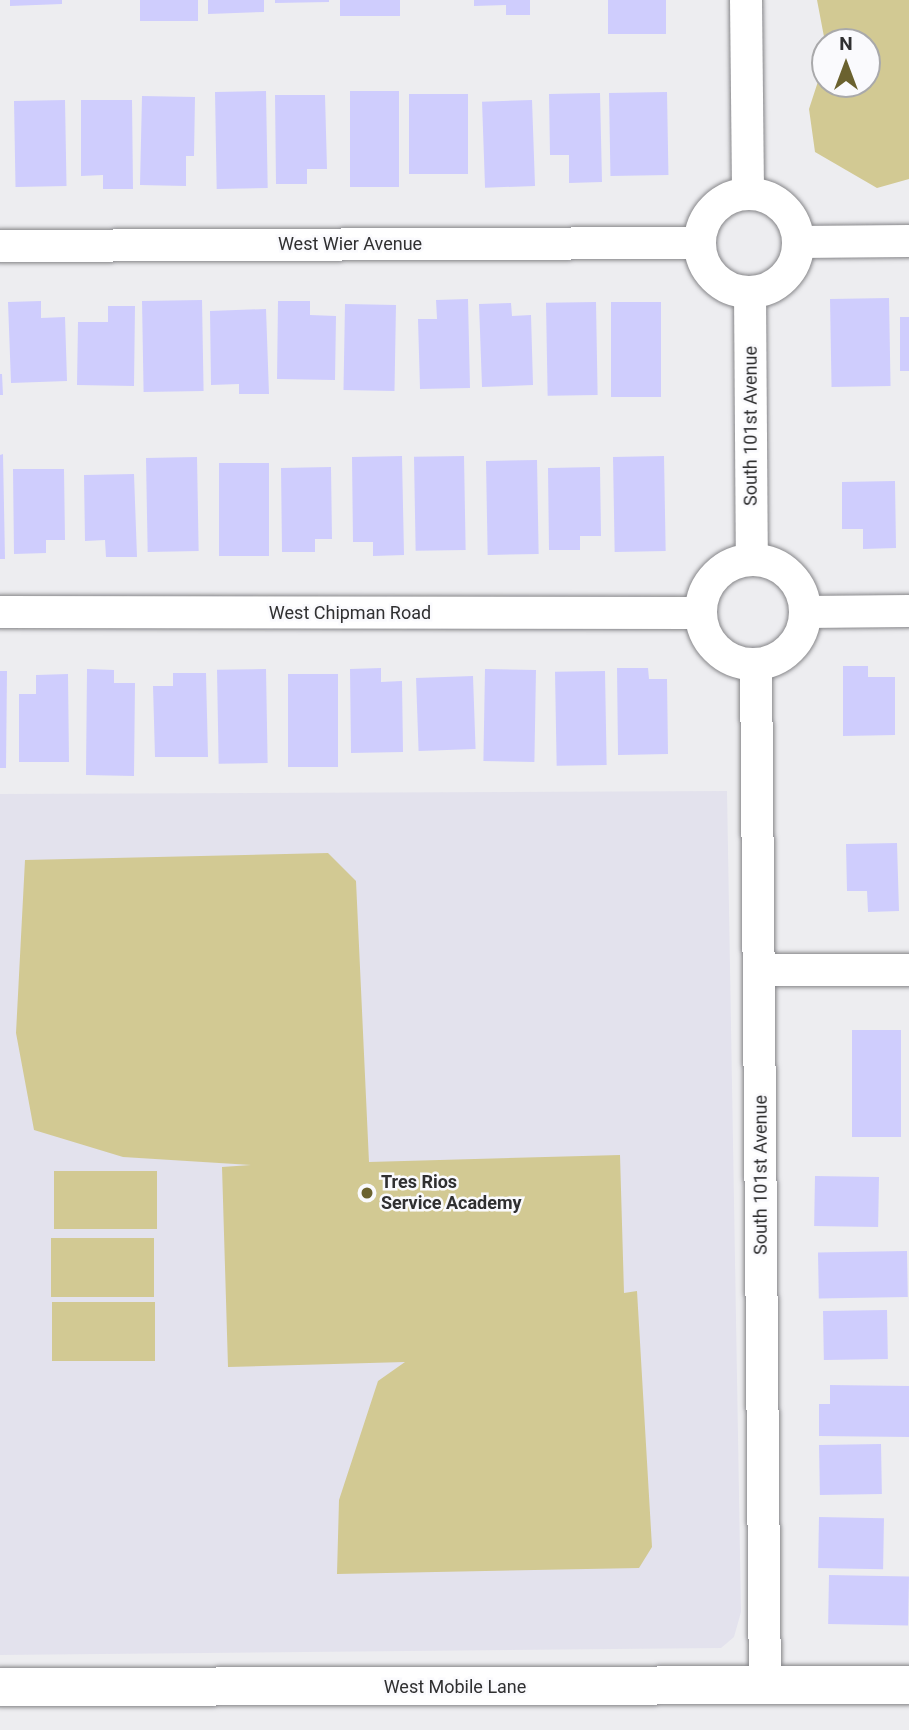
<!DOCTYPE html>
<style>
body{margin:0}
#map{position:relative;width:909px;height:1730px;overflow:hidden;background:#ededf0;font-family:Roboto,sans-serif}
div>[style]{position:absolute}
.built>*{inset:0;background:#e3e2ed}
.green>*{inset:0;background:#d2c993;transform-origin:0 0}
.building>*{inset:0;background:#cfcdfd;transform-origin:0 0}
.roads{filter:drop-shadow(0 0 2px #868689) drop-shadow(0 0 2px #868689)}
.minor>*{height:32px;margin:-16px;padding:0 16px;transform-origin:16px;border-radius:16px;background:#fff}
.minor>.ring{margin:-16px;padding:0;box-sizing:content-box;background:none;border:32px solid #fff;border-radius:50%}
.tertiary>*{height:38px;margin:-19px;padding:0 19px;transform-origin:19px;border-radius:19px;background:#fff}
.dots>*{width:19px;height:19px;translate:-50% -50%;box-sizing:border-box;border:4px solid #fafafd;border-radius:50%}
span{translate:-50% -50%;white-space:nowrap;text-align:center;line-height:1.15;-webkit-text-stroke:5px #fafafd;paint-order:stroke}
.street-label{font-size:18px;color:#303031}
.poi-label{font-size:18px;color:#303031;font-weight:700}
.left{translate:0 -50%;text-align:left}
.north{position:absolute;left:811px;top:28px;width:70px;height:70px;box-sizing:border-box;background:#fafafd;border:2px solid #a9a9ab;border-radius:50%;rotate:0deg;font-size:19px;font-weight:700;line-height:28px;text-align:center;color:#303031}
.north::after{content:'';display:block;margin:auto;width:24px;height:32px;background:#6b622f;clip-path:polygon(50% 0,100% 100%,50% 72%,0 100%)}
</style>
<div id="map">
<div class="built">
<div style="clip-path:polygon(727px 791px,741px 1612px,734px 1637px,721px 1648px,0 1655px,0 794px)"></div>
</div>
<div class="green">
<div style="clip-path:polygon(817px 0,909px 0,909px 179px,877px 188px,815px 152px,809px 109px,825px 60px,825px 84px,867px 84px,867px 42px,825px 42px)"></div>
<div style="clip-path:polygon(328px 853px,356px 881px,369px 1162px,620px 1155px,624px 1293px,637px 1291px,652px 1547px,639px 1568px,337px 1574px,339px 1500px,378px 1381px,405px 1362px,228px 1367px,222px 1167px,251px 1165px,123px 1157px,34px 1130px,16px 1033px,25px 860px)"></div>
<div style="left:54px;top:1171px;width:103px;height:58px"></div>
<div style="left:51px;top:1238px;width:103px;height:59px"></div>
<div style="left:52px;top:1302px;width:103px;height:59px"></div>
</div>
<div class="building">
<div style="clip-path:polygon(10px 0,62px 0,62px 4px,10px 6px)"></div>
<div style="left:140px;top:0;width:58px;height:21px"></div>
<div style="clip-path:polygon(208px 0,264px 0,264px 12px,208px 14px)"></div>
<div style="clip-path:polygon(275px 0,329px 0,329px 2px,275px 3px)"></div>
<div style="left:340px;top:0;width:60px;height:16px"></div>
<div style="clip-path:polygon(474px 0,530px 0,530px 15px,506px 15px,506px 5px,474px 6px)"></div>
<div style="left:608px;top:0;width:58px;height:34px"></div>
<div style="left:266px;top:91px;width:97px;height:51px;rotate:89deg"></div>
<div style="left:350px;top:91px;width:49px;height:96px"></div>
<div style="left:667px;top:92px;width:83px;height:58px;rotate:89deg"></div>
<div style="clip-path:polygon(600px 93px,602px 182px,569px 183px,569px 155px,550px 155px,549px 94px)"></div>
<div style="left:468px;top:94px;width:80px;height:59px;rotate:90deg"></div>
<div style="clip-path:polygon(275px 95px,325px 95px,327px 169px,307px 169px,307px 184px,276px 184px)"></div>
<div style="clip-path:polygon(142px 96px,195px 97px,194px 156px,186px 156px,186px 186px,140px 185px)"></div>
<div style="left:65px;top:100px;width:86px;height:51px;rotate:89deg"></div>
<div style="clip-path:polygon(81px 100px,132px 100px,133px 189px,103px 189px,103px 175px,81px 176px)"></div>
<div style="left:532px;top:100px;width:86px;height:50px;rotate:88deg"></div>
<div style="left:889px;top:298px;width:88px;height:59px;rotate:89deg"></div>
<div style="clip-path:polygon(468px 299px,470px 388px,420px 389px,418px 319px,437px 319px,436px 300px)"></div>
<div style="left:202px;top:300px;width:91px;height:60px;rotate:89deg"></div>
<div style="clip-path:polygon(41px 301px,41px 318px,65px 317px,67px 381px,11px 383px,8px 302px)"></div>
<div style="clip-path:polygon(278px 301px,310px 301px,310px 315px,336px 316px,335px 380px,277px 379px)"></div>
<div style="left:596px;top:302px;width:93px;height:50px;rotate:89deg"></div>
<div style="left:611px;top:302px;width:50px;height:95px"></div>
<div style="clip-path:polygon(511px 303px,512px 316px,531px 315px,533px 385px,482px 387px,479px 304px)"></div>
<div style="left:345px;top:304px;width:51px;height:86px;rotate:1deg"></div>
<div style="clip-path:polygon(108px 306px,135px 306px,134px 386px,77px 385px,78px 322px,108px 322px)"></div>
<div style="clip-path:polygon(266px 309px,269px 394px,239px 394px,239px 384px,211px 385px,210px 311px)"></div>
<div style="left:909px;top:317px;width:54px;height:9px;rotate:90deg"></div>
<div style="clip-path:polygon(0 374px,2px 374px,3px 395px,0 395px)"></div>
<div style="clip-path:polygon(3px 454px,5px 559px,0 559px,0 455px)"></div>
<div style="clip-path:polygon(402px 456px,404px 555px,373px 556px,373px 542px,353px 542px,352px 457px)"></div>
<div style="left:464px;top:456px;width:94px;height:50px;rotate:89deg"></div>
<div style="left:664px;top:456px;width:95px;height:51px;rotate:89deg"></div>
<div style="left:197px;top:457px;width:94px;height:51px;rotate:89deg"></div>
<div style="left:537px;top:460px;width:94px;height:51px;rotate:89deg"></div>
<div style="left:219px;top:463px;width:50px;height:93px"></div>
<div style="clip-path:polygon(331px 467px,332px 539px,315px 539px,315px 552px,282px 552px,281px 468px)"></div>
<div style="clip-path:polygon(600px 467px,601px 536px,580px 536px,580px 550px,549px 550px,548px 468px)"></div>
<div style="clip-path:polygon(13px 469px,64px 469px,65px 540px,46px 540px,46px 553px,14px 554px)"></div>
<div style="clip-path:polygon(134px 474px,137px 557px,106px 557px,105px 540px,85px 541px,84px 475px)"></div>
<div style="clip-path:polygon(895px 481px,896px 548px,863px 549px,863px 529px,842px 529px,842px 482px)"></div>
<div style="clip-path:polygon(843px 666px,868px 666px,868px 677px,895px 677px,895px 735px,843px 736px)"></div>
<div style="clip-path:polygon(381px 668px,381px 682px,402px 681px,403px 752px,351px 753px,350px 669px)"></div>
<div style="clip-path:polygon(617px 668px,648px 668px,649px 679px,667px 679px,668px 754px,618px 755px)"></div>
<div style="clip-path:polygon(87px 669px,114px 670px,114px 683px,135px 683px,134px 776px,86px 775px)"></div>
<div style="left:266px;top:669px;width:94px;height:49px;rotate:89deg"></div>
<div style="left:485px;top:669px;width:51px;height:92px;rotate:1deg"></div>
<div style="clip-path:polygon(0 671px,7px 671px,6px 768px,0 768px)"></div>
<div style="left:605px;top:671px;width:94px;height:50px;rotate:89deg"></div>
<div style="clip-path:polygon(173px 673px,206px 673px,208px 757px,155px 757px,153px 686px,173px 686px)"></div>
<div style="clip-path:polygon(68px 674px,69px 762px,19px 762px,19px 694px,36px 694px,36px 675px)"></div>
<div style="left:288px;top:674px;width:50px;height:93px"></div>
<div style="left:473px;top:676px;width:73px;height:57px;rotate:88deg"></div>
<div style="clip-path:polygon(897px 843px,899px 911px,868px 912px,867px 891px,847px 891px,846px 844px)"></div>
<div style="left:852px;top:1030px;width:49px;height:107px"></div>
<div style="left:815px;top:1176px;width:64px;height:50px;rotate:1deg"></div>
<div style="left:907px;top:1251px;width:46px;height:89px;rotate:89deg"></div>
<div style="left:887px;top:1310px;width:49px;height:64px;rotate:89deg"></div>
<div style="clip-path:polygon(830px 1385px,909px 1386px,909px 1437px,819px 1436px,819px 1404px,830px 1404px)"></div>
<div style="left:881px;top:1444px;width:50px;height:62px;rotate:89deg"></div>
<div style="left:819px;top:1517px;width:65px;height:51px;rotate:1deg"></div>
<div style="left:829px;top:1575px;width:80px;height:49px;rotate:1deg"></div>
</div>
<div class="roads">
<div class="minor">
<div style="left:746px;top:0;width:194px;rotate:89.4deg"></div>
<div class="ring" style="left:700px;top:194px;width:66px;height:66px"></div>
<div style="left:798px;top:242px;width:111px;rotate:-0.5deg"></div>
<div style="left:0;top:246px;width:699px;rotate:-0.25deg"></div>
<div style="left:750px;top:293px;width:267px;rotate:89.6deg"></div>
<div class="ring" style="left:701px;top:560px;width:72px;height:72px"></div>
<div style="left:0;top:612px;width:701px;rotate:0.08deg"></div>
<div style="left:806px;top:612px;width:103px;rotate:-0.6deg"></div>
<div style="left:756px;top:664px;width:1022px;rotate:89.5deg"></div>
<div style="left:760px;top:970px;width:149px"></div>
</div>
<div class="tertiary">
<div style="left:0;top:1687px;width:909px;rotate:-0.13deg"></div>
</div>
</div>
<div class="dots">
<div style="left:367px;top:1193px;background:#6b622f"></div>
</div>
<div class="street-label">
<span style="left:350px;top:244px">West Wier Avenue</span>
<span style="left:751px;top:426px;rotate:-90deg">South 101st Avenue</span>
<span style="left:350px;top:613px">West Chipman Road</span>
<span style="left:761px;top:1175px;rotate:-90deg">South 101st Avenue</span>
<span style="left:455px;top:1687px">West Mobile Lane</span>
</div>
<div class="poi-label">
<span class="left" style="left:381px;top:1193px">Tres Rios<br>Service Academy</span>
</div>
<div class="north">N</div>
</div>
